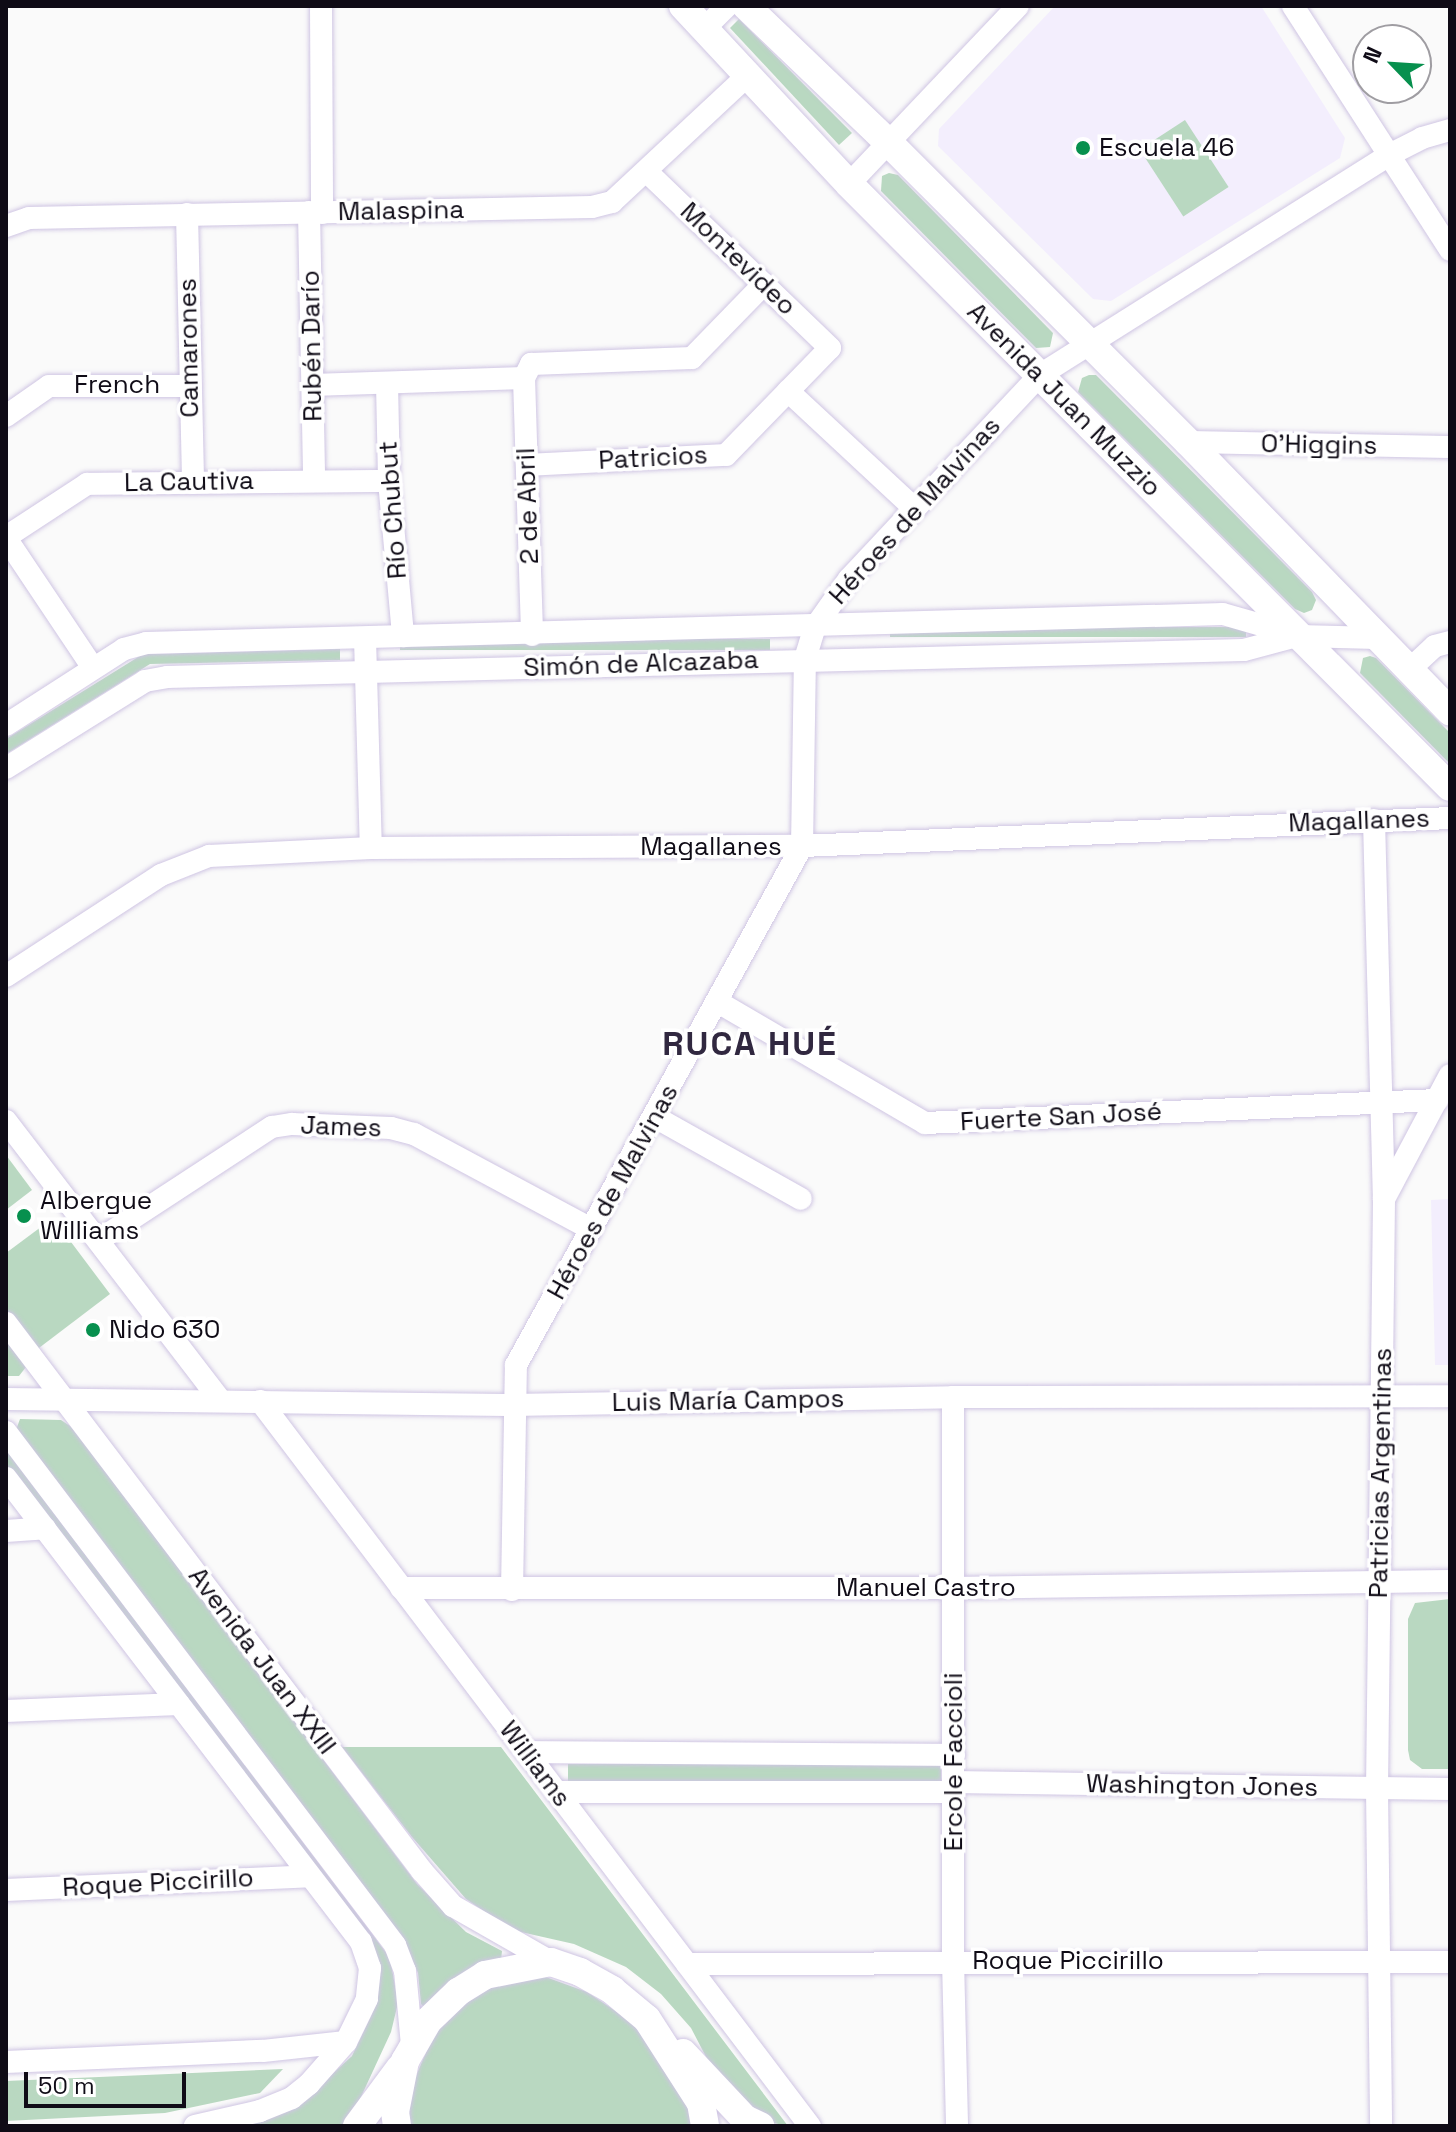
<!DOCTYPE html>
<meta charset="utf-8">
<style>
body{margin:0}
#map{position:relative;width:1456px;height:2132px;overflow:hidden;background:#fafafa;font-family:"Space Grotesk",sans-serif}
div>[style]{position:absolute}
.built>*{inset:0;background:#f3eefd}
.green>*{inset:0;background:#b9d8c1;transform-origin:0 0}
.roads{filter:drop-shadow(0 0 2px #cfc5e3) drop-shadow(0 0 2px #cfc5e3)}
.minor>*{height:22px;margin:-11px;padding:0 11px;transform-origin:11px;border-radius:11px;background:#fff}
.major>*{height:28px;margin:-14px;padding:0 14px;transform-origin:14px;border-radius:14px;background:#fff}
.dots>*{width:22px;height:22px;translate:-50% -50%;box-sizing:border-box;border:4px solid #fff;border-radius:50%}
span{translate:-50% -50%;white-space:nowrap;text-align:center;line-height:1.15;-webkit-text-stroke:7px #fff;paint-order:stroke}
.poi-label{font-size:26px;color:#0f0b16}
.left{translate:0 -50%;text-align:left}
.street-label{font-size:26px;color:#0f0b16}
.district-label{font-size:34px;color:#312840;font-weight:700;letter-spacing:2px}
.frame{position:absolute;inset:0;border:8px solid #0f0b16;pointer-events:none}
.north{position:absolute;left:1352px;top:24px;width:80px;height:80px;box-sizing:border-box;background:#fff;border:2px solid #9f9da2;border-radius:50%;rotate:295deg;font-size:22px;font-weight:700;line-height:32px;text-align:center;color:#0f0b16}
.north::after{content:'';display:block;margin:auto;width:28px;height:36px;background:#07904e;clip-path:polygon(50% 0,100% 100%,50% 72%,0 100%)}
.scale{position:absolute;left:24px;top:2072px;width:162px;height:36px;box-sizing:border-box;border:4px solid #0f0b16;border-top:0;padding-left:10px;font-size:24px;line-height:28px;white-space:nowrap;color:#0f0b16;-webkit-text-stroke:6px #fff;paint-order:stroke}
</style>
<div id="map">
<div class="built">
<div style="clip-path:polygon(1055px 6px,1261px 6px,1345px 138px,1340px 158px,1111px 301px,1093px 299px,938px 146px,939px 129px)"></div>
<div style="clip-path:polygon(1450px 1199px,1450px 1365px,1435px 1365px,1431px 1200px)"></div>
</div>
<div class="green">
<div style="clip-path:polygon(739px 19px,852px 133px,839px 145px,730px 28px)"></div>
<div style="left:1185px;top:120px;width:80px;height:54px;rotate:57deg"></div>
<div style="clip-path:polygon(889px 173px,898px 175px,1053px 333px,1050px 347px,1036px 348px,881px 191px,882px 176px)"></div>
<div style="clip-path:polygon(1089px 375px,1096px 375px,1312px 592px,1316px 600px,1312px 610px,1304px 613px,1295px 609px,1078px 392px,1082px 378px)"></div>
<div style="left:1246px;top:627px;width:10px;height:356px;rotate:90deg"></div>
<div style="left:770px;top:639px;width:11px;height:370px;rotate:90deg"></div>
<div style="clip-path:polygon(340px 649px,340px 660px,150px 664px,6px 754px,6px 739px,143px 654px)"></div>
<div style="clip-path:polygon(1370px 656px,1376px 658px,1450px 733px,1450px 764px,1360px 673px,1363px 658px)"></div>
<div style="clip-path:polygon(6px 1155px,32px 1190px,6px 1210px)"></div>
<div style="clip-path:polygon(53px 1218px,110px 1294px,35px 1351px,6px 1312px,6px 1253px)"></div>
<div style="clip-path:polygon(6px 1341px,26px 1367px,19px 1376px,6px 1376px)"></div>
<div style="clip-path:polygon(20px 1419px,61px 1420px,73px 1428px,417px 1884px,466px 1932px,502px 1951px,501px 1960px,424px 2007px,421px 2004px,418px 1973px,401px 1936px,16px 1430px)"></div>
<div style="clip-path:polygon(6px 1449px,390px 1958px,398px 2003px,391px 2032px,354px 2112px,342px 2126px,222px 2126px,329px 2077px,352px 2056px,371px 2016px,379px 1983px,362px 1929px,6px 1466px)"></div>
<div style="clip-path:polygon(1450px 1599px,1450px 1769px,1422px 1769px,1410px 1760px,1408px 1750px,1408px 1619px,1415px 1603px)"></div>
<div style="clip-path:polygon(342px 1747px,501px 1747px,788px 2126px,764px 2121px,716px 2076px,691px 2028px,661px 1994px,626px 1967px,574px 1944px,512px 1930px,466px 1899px,412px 1837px)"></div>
<div style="left:568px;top:1764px;width:373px;height:19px"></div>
<div style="clip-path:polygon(543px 1976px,587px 1992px,629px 2020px,656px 2052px,699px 2126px,404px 2126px,408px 2095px,438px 2024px,482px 1985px)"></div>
<div style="clip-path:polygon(283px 2069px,260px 2093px,165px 2113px,6px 2121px,6px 2081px)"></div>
</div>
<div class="roads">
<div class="minor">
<div style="left:321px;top:6px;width:207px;rotate:89.7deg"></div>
<div style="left:1293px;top:6px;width:290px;rotate:57.2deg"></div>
<div style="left:704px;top:29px;width:33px;rotate:-45deg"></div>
<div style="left:849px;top:184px;width:245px;rotate:-46.5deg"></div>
<div style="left:309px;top:212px;width:269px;rotate:88.9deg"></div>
<div style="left:187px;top:214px;width:269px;rotate:88.7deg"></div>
<div style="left:6px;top:226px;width:24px;rotate:-19deg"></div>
<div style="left:29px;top:218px;width:563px;rotate:-1.12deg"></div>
<div style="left:592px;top:207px;width:21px;rotate:-14deg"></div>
<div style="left:612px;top:202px;width:185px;rotate:-43deg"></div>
<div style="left:524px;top:378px;width:257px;rotate:88.2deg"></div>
<div style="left:387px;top:383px;width:98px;rotate:88.8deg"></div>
<div style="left:389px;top:481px;width:156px;rotate:84.8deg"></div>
<div style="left:312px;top:385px;width:212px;rotate:-1.9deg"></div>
<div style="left:524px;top:378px;width:16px;rotate:-63deg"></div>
<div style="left:531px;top:364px;width:161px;rotate:-2.1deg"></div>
<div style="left:692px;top:358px;width:103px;rotate:-45.8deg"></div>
<div style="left:788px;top:391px;width:172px;rotate:42.9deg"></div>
<div style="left:6px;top:416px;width:52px;rotate:-34.9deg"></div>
<div style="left:49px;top:386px;width:140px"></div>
<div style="left:1188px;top:442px;width:262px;rotate:1.1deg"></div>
<div style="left:527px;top:465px;width:199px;rotate:-2.9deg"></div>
<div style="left:726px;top:455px;width:149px;rotate:-45.8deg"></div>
<div style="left:830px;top:348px;width:255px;rotate:-136.1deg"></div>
<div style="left:6px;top:537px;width:97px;rotate:-33.2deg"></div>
<div style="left:87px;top:484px;width:302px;rotate:-0.6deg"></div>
<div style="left:6px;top:538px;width:156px;rotate:56.2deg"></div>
<div style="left:365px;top:638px;width:210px;rotate:88.4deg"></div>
<div style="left:1409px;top:670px;width:35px;rotate:-43deg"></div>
<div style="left:1435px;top:646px;width:16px;rotate:-15deg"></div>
<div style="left:6px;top:725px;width:140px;rotate:-32.8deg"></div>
<div style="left:124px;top:649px;width:23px;rotate:-15deg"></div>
<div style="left:146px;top:643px;width:1077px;rotate:-1.54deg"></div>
<div style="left:1223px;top:614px;width:79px;rotate:16.1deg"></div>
<div style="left:1299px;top:636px;width:78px;rotate:1.5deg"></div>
<div style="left:6px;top:768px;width:164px;rotate:-32deg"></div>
<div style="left:145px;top:681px;width:22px;rotate:-10deg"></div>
<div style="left:167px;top:677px;width:1077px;rotate:-1.44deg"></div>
<div style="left:1244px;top:650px;width:55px;rotate:-14.8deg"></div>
<div style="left:1374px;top:820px;width:380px;rotate:88.5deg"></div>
<div style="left:1384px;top:1200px;width:589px;rotate:90.68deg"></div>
<div style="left:1377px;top:1789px;width:337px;rotate:89.3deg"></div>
<div style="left:6px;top:976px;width:185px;rotate:-33.1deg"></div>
<div style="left:161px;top:875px;width:52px;rotate:-21.6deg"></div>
<div style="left:209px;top:856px;width:162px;rotate:-2.8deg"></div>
<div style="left:371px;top:848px;width:431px;rotate:-0.3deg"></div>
<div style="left:802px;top:846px;width:649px;rotate:-2.47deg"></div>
<div style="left:718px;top:1002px;width:240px;rotate:30.3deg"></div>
<div style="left:925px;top:1123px;width:513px;rotate:-2.57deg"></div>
<div style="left:655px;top:1117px;width:167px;rotate:29.3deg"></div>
<div style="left:6px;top:1121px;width:352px;rotate:52.5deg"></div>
<div style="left:1384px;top:1199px;width:140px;rotate:-62deg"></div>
<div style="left:99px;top:1240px;width:207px;rotate:-33.2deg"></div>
<div style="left:272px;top:1127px;width:20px;rotate:-9deg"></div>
<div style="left:292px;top:1124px;width:99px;rotate:2.3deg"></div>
<div style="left:391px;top:1128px;width:24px;rotate:15deg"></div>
<div style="left:414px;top:1134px;width:201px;rotate:28.2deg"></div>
<div style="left:6px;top:1323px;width:688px;rotate:52.8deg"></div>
<div style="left:422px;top:1871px;width:47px;rotate:48.5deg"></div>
<div style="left:453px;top:1906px;width:113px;rotate:29.7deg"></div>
<div style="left:953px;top:1397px;width:563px;rotate:90deg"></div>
<div style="left:953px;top:1960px;width:166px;rotate:88.6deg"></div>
<div style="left:6px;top:1399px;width:507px;rotate:0.68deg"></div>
<div style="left:513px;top:1405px;width:440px;rotate:-1deg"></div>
<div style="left:953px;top:1397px;width:497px;rotate:-0.1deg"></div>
<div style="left:260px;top:1401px;width:910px;rotate:52.82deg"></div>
<div style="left:6px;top:1432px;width:644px;rotate:52.83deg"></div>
<div style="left:395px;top:1945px;width:28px;rotate:69deg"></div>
<div style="left:405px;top:1971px;width:74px;rotate:84.6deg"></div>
<div style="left:6px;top:1478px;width:584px;rotate:52.58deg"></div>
<div style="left:361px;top:1942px;width:28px;rotate:71deg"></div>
<div style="left:370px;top:1968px;width:31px;rotate:96deg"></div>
<div style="left:367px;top:1999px;width:48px;rotate:116deg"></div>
<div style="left:346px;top:2042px;width:56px;rotate:131.4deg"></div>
<div style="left:309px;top:2084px;width:22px;rotate:141deg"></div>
<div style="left:292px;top:2098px;width:35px;rotate:158deg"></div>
<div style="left:260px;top:2111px;width:67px;rotate:167deg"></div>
<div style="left:6px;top:1531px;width:39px;rotate:-4deg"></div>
<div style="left:401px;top:1588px;width:552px"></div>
<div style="left:953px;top:1588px;width:497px;rotate:-0.8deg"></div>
<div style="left:512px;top:1590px;width:225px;rotate:-89deg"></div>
<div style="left:516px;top:1365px;width:593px;rotate:-61.14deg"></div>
<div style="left:802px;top:846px;width:187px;rotate:-89.1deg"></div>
<div style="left:805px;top:659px;width:34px;rotate:-73deg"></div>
<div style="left:815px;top:627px;width:59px;rotate:-54.7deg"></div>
<div style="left:849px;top:579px;width:279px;rotate:-46.9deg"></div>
<div style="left:1040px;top:375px;width:413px;rotate:-32.2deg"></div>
<div style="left:1389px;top:155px;width:37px;rotate:-27deg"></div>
<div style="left:1422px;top:138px;width:29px;rotate:-16deg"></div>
<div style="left:6px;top:1711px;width:173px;rotate:-2.3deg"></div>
<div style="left:526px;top:1752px;width:428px;rotate:0.4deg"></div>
<div style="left:953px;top:1782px;width:497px;rotate:0.8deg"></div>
<div style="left:556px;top:1792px;width:398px"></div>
<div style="left:6px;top:1890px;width:304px;rotate:-2.6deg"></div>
<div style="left:687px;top:1964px;width:763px;rotate:-0.15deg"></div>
<div style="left:6px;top:2062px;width:257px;rotate:-2.5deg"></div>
<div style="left:263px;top:2051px;width:83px;rotate:-6.2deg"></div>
</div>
<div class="major">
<div style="left:683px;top:6px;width:243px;rotate:47deg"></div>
<div style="left:849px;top:184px;width:851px;rotate:45.1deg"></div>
<div style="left:746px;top:6px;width:198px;rotate:43.8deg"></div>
<div style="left:889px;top:143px;width:423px;rotate:45deg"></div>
<div style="left:1188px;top:442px;width:376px;rotate:45.8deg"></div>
<div style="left:683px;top:2053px;width:91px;rotate:46.8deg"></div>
<div style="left:745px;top:2119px;width:17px;rotate:25deg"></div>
<div style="left:357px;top:2126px;width:72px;rotate:-53.4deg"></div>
<div style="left:397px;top:2126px;width:14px;rotate:-98deg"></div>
<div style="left:395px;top:2112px;width:52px;rotate:-78.9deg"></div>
<div style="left:405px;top:2061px;width:46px;rotate:-60.1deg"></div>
<div style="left:428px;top:2021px;width:42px;rotate:-44deg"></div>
<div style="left:458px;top:1992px;width:32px;rotate:-32deg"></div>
<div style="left:485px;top:1975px;width:67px;rotate:-11.1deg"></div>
<div style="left:551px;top:1962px;width:31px;rotate:19deg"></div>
<div style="left:580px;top:1972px;width:37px;rotate:29deg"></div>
<div style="left:612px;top:1990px;width:45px;rotate:39.6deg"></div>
<div style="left:647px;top:2019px;width:100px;rotate:57.3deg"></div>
<div style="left:701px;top:2103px;width:23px;rotate:80deg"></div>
</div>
</div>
<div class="dots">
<div style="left:1083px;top:148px;background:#07904e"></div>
<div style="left:24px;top:1216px;background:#07904e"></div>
<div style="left:93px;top:1330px;background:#07904e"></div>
</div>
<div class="poi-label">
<span class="left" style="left:1099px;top:148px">Escuela 46</span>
<span class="left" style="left:40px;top:1216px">Albergue<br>Williams</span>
<span class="left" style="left:109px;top:1330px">Nido 630</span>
</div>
<div class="street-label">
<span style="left:401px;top:211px;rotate:-1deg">Malaspina</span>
<span style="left:738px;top:259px;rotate:44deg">Montevideo</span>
<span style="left:312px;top:346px;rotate:-91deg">Rubén Darío</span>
<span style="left:189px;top:348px;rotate:-91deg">Camarones</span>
<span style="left:117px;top:385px">French</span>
<span style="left:1064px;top:400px;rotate:45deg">Avenida Juan Muzzio</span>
<span style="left:1319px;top:445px;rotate:1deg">O'Higgins</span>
<span style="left:653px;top:458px;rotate:-3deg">Patricios</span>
<span style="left:189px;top:482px;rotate:-1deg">La Cautiva</span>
<span style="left:528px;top:506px;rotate:-92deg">2 de Abril</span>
<span style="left:393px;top:510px;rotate:-94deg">Río Chubut</span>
<span style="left:915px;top:511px;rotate:-48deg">Héroes de Malvinas</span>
<span style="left:641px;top:664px;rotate:-2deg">Simón de Alcazaba</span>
<span style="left:1359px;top:821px;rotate:-2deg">Magallanes</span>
<span style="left:711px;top:847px">Magallanes</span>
<span style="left:1061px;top:1117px;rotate:-3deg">Fuerte San José</span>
<span style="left:341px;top:1127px;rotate:2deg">James</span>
<span style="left:613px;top:1192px;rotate:-61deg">Héroes de Malvinas</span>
<span style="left:728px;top:1401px;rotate:-1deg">Luis María Campos</span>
<span style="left:1381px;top:1473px;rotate:-89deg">Patricias Argentinas</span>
<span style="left:926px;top:1588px">Manuel Castro</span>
<span style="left:262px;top:1661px;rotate:53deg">Avenida Juan XXIII</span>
<span style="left:954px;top:1762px;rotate:-90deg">Ercole Faccioli</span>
<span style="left:535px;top:1764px;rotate:53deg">Williams</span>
<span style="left:1202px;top:1786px;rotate:1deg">Washington Jones</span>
<span style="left:158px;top:1883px;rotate:-3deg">Roque Piccirillo</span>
<span style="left:1068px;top:1961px">Roque Piccirillo</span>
</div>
<div class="district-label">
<span style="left:750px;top:1044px">RUCA HUÉ</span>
</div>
<div class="frame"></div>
<div class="north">N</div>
<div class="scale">50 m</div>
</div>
